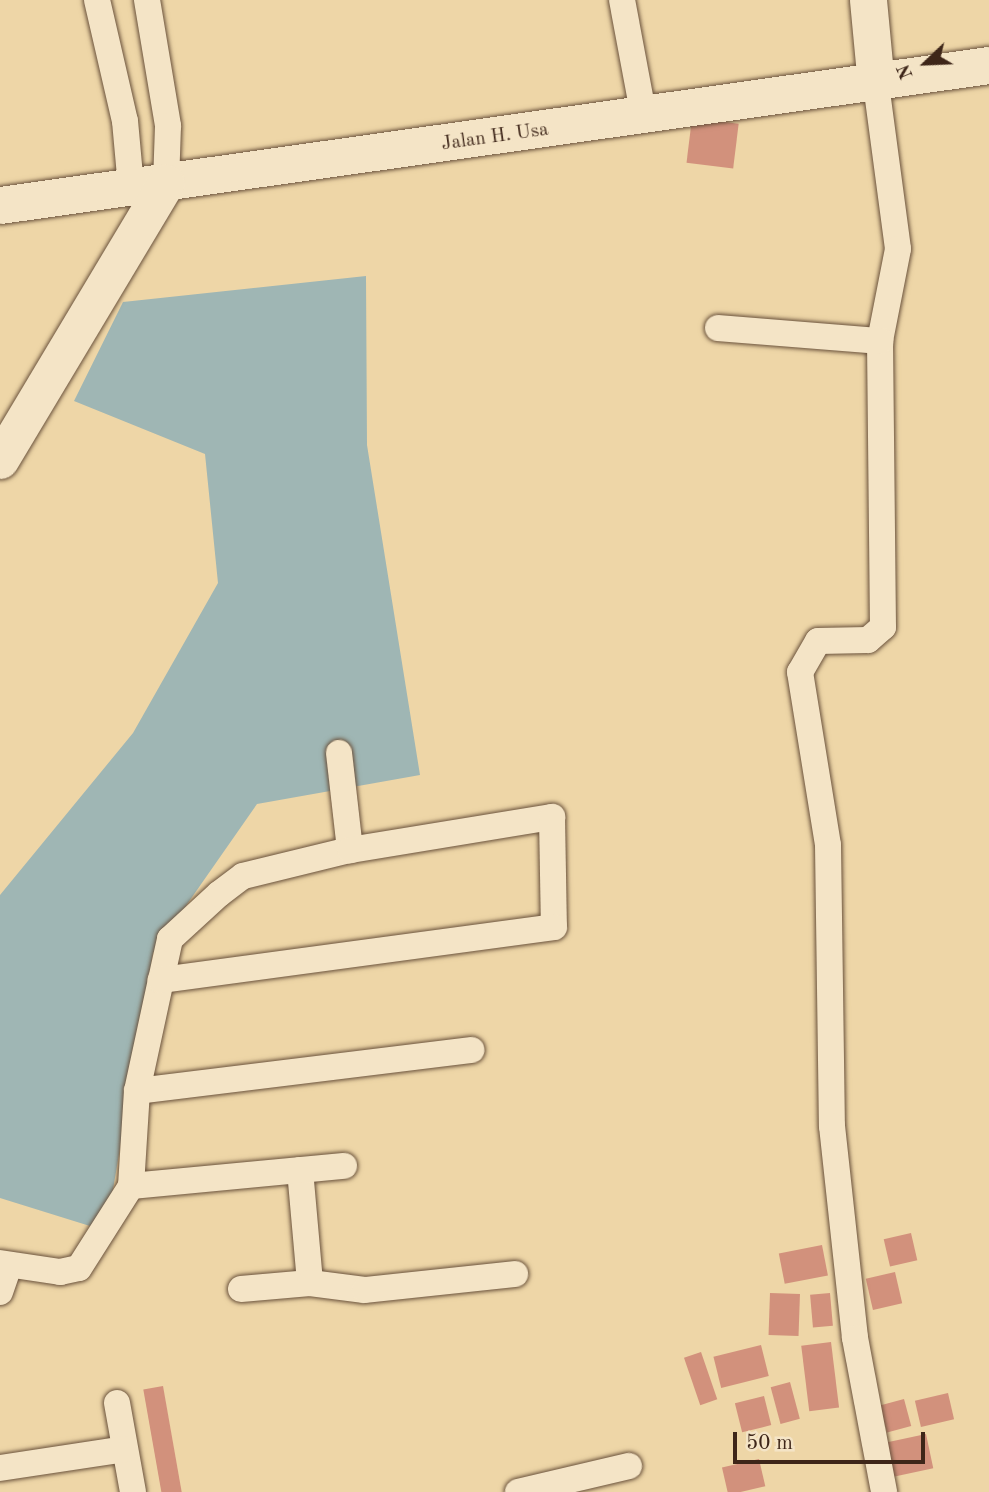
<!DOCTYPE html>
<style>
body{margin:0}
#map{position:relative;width:989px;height:1492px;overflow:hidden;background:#eed6a7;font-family:"Old Standard TT",serif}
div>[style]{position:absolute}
.water>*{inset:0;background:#9fb6b4}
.building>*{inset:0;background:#d2917c;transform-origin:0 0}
.roads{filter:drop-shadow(0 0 2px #6a523c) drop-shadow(0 0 2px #6a523c)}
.street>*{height:26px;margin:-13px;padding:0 13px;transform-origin:13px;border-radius:13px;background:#f4e4c6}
.secondary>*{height:37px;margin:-18.5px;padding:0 18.5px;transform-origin:18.5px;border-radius:18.5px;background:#f4e4c6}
span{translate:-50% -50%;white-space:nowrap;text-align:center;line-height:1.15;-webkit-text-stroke:5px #f4e4c6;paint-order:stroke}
.street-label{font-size:19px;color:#3e2619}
.north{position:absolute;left:891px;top:28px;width:70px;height:70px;-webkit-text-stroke:5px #f4e4c6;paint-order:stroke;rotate:247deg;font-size:19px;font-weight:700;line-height:28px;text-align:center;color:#3e2619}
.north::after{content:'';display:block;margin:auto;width:24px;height:32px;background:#3e2619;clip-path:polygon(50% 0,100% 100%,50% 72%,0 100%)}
.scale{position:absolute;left:733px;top:1432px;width:192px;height:32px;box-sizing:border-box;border:4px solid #3e2619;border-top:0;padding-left:9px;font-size:21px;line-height:24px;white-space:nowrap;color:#3e2619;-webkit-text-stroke:5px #f4e4c6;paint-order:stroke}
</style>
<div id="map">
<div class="water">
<div style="clip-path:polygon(366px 276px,367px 445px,420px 775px,257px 804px,153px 953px,106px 1231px,0 1198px,0 895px,133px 733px,218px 583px,205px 454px,74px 401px,123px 302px)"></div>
</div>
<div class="building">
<div style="left:692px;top:118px;width:47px;height:45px;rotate:7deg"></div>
<div style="left:911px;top:1233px;width:28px;height:28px;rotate:77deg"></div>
<div style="left:822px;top:1245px;width:31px;height:44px;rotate:79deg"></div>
<div style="left:895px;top:1272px;width:32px;height:30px;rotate:77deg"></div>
<div style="left:770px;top:1293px;width:30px;height:42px;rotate:2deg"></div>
<div style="left:830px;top:1293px;width:33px;height:20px;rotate:85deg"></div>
<div style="left:831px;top:1342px;width:66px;height:30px;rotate:83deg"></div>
<div style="left:761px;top:1345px;width:32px;height:49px;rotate:76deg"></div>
<div style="left:701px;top:1352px;width:50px;height:18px;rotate:71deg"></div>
<div style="left:790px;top:1382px;width:38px;height:20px;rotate:75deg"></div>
<div style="left:163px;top:1386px;width:108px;height:20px;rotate:80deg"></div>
<div style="left:948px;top:1393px;width:27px;height:34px;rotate:77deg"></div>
<div style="left:764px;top:1396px;width:30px;height:30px;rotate:76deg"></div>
<div style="left:904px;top:1399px;width:28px;height:25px;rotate:75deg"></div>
<div style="left:926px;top:1434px;width:35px;height:43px;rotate:78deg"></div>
<div style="left:759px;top:1459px;width:28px;height:38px;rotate:77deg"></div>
</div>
<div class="roads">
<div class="street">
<div style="left:97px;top:0;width:124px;rotate:77deg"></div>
<div style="left:125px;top:121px;width:66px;rotate:84.8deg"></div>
<div style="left:147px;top:0;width:128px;rotate:80.5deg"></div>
<div style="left:168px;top:126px;width:57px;rotate:92deg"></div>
<div style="left:622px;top:0;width:119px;rotate:79.4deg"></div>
<div style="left:876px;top:84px;width:166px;rotate:82.4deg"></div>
<div style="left:898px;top:249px;width:94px;rotate:101.1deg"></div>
<div style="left:880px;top:341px;width:286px;rotate:89.4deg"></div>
<div style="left:883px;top:627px;width:20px;rotate:139deg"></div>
<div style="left:868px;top:640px;width:50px;rotate:178.9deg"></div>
<div style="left:818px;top:641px;width:36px;rotate:120deg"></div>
<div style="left:800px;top:672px;width:175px;rotate:80.8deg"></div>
<div style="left:828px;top:845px;width:281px;rotate:89.2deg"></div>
<div style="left:832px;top:1126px;width:213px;rotate:83.8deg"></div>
<div style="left:855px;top:1338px;width:157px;rotate:79.3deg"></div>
<div style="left:718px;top:328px;width:163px;rotate:4.6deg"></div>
<div style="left:339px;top:753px;width:98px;rotate:83.5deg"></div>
<div style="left:137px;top:1091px;width:337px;rotate:-7deg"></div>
<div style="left:300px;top:1170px;width:113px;rotate:84.9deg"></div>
<div style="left:131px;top:1186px;width:214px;rotate:-5.4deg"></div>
<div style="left:0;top:1263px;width:61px;rotate:8.5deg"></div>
<div style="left:60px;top:1272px;width:19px;rotate:-12deg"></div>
<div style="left:79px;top:1268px;width:97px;rotate:-57.6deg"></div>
<div style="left:131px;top:1186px;width:95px;rotate:-86.4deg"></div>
<div style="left:137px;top:1091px;width:114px;rotate:-77.8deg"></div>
<div style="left:161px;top:980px;width:42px;rotate:-77.6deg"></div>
<div style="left:170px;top:939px;width:67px;rotate:-42.6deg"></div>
<div style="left:219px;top:894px;width:30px;rotate:-37deg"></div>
<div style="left:243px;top:876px;width:110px;rotate:-13.7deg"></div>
<div style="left:350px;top:850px;width:205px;rotate:-9.3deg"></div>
<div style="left:552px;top:817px;width:110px;rotate:89deg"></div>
<div style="left:554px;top:927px;width:397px;rotate:172.3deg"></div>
<div style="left:241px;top:1289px;width:69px;rotate:-5deg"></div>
<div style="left:310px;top:1283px;width:55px;rotate:7.3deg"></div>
<div style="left:365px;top:1290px;width:151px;rotate:-6.1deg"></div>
<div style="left:0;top:1292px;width:28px;rotate:-71deg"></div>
<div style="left:117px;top:1403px;width:90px;rotate:79.8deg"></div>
<div style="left:0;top:1468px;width:126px;rotate:-8.6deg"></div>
<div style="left:518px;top:1492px;width:114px;rotate:-13.2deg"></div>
</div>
<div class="secondary">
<div style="left:868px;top:0;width:84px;rotate:84.6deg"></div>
<div style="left:0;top:205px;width:999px;rotate:-8.06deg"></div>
<div style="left:0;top:460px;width:323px;rotate:-59.1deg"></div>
</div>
</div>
<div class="street-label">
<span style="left:495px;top:138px;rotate:-8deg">Jalan H. Usa</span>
</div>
<div class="north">N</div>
<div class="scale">50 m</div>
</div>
